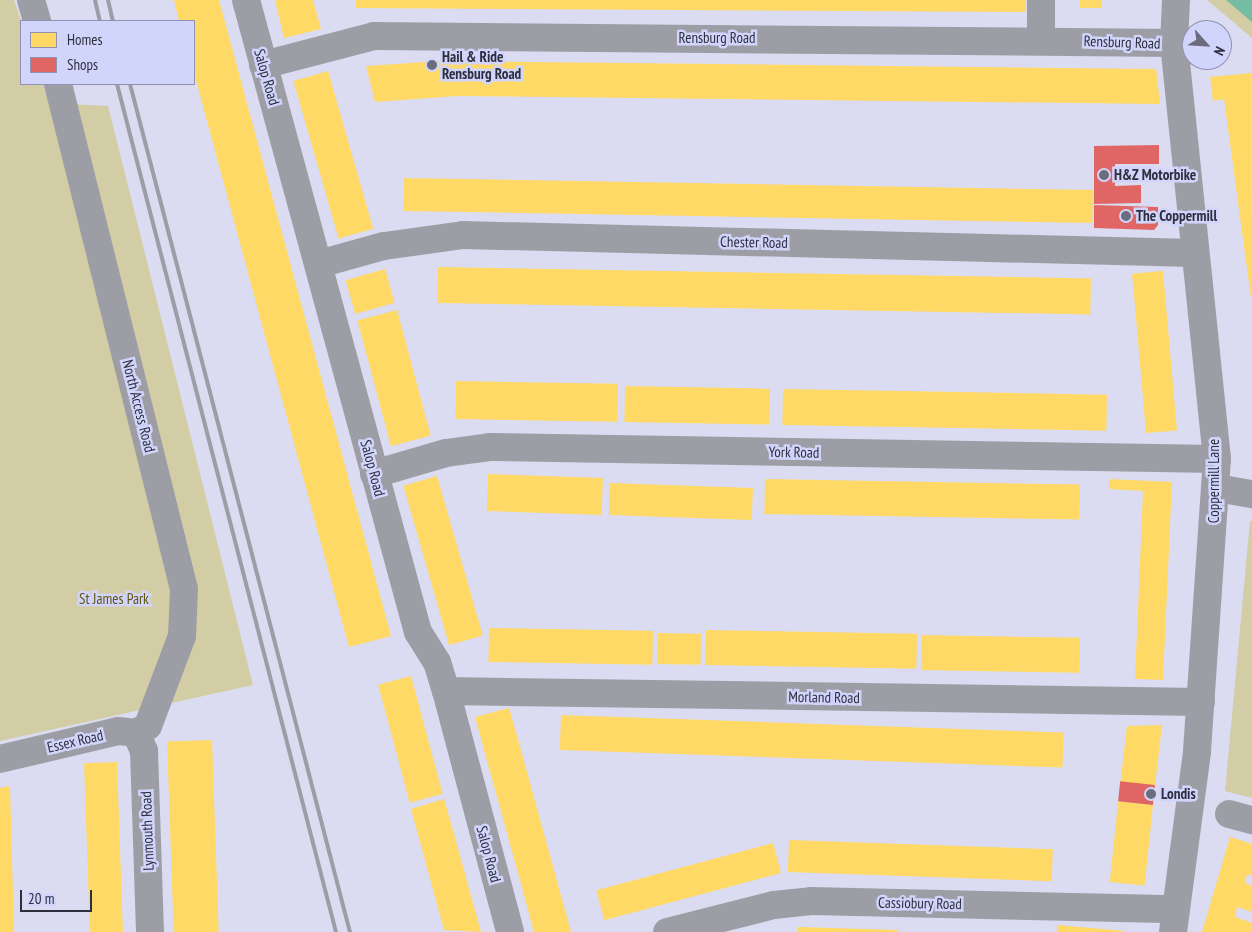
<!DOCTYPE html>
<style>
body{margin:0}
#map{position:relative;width:1252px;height:932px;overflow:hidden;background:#dbdcf1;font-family:"PT Sans Narrow",sans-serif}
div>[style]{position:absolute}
.green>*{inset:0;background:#d3cda6}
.water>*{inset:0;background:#76bba3}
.homes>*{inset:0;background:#ffd966;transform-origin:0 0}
.shops>*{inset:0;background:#e06666;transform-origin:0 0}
.minor>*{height:28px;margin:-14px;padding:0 14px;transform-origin:14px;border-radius:14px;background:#9d9ea5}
.rail>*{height:4px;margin:-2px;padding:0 2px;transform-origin:2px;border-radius:2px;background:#9c9da7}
.dots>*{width:14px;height:14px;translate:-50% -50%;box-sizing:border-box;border:2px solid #d1d4fb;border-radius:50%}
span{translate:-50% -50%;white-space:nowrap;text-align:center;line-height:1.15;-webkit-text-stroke:5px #d1d4fb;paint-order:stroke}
.street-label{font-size:15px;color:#2e2f3e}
.poi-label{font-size:15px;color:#2e2f3e;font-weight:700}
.left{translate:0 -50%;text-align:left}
.park-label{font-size:15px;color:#5f550f}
.legend{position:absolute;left:20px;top:20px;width:175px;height:65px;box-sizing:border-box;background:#d1d4fb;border:1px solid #9092af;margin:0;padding:6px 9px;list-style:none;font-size:15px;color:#2e2f3e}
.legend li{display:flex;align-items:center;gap:10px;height:25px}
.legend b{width:25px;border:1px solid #9092af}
.north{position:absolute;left:1182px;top:20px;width:50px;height:50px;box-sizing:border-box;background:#d1d4fb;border:1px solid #9092af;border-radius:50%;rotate:116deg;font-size:14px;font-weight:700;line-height:20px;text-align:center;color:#2e2f3e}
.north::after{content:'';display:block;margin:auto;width:18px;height:22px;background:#6b6c7d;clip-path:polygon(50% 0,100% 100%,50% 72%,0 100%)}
.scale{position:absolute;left:20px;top:890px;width:72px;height:22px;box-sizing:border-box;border:2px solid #2e2f3e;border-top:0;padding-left:6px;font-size:15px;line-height:18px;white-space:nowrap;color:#2e2f3e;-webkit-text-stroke:4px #d1d4fb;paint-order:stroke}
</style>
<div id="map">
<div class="green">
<div style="clip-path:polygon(0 0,14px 0,21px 21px,21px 84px,43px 84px,49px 103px,108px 106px,253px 685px,0 741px)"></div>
<div style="clip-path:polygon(1207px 0,1252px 0,1252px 38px)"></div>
<div style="clip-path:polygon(1250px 521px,1252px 521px,1252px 798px,1225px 791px)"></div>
</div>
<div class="water">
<div style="clip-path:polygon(1226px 0,1252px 0,1252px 22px)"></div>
</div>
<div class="homes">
<div style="clip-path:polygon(174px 0,219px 0,391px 636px,349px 647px,194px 73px,194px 21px,179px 21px)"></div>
<div style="clip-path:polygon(275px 0,313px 0,321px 29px,284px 38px)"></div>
<div style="clip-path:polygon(356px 0,1026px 0,1026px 12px,356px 8px)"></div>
<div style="left:1080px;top:0;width:22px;height:8px"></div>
<div style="clip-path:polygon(440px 61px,440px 70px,441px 61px,1156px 69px,1160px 104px,457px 96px,375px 102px,366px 66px)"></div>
<div style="left:328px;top:71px;width:164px;height:36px;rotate:74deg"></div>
<div style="clip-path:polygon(1251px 73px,1252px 298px,1251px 298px,1224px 99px,1213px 101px,1210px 77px)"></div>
<div style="left:404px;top:178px;width:689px;height:33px;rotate:1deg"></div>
<div style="left:438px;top:267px;width:653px;height:36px;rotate:1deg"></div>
<div style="left:385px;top:269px;width:35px;height:41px;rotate:74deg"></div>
<div style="left:1163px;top:271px;width:160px;height:31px;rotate:85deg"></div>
<div style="left:397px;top:310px;width:130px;height:41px;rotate:75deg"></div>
<div style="left:456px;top:381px;width:162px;height:38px;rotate:1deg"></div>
<div style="left:625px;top:386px;width:145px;height:36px;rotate:1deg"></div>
<div style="left:783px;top:389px;width:324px;height:36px;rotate:1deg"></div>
<div style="left:488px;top:474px;width:115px;height:37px;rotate:2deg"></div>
<div style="left:437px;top:476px;width:166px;height:35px;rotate:74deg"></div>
<div style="left:765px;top:479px;width:315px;height:35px;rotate:1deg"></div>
<div style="clip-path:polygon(1109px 479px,1172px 482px,1163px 680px,1135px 679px,1143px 491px,1109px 489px)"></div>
<div style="left:610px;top:483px;width:143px;height:32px;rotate:2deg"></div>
<div style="left:489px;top:628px;width:164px;height:34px;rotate:1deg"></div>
<div style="left:706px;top:630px;width:211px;height:35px;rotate:1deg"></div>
<div style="left:658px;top:633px;width:43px;height:31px;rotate:1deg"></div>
<div style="left:922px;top:635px;width:158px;height:35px;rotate:1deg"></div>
<div style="left:411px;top:676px;width:122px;height:34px;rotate:75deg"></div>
<div style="clip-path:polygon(509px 708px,519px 743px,571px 932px,534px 932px,518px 873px,475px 717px)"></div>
<div style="left:561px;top:715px;width:503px;height:35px;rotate:2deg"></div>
<div style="clip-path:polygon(1162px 725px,1155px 785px,1120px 786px,1127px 726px)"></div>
<div style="left:212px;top:740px;width:192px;height:45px;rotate:88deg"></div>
<div style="left:117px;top:762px;width:170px;height:33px;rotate:88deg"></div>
<div style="clip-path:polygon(10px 786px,14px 932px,0 932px,0 788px)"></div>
<div style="clip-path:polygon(444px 799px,454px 834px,481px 932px,444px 930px,411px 809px)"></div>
<div style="left:1153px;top:805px;width:81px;height:35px;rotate:96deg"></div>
<div style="clip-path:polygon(1230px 837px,1252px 844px,1252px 876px,1247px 874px,1245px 883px,1252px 886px,1252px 912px,1237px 907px,1235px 917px,1252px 923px,1252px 927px,1251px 932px,1202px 932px)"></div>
<div style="left:789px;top:840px;width:264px;height:32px;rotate:2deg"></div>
<div style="left:773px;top:843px;width:31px;height:183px;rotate:75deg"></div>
<div style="clip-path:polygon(1057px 925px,1124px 931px,1124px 932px,1057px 932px)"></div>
<div style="clip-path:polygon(798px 927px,898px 930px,898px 932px,798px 932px)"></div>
</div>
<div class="shops">
<div style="clip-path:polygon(1159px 145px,1159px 164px,1115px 164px,1115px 186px,1141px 185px,1141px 203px,1094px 204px,1094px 146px)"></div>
<div style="clip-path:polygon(1094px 205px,1158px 207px,1158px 225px,1154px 230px,1094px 228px)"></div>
<div style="left:1155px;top:785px;width:20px;height:35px;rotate:96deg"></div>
</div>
<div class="minor">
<div style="left:31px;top:0;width:22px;rotate:74deg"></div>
<div style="left:246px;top:0;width:655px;rotate:74.78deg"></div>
<div style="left:418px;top:632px;width:36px;rotate:58deg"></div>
<div style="left:437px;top:662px;width:30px;rotate:73deg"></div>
<div style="left:446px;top:691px;width:249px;rotate:75.1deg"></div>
<div style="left:1041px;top:0;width:39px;rotate:90deg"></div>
<div style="left:263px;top:65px;width:115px;rotate:-14.6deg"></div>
<div style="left:374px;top:36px;width:800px;rotate:0.5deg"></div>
<div style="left:58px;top:84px;width:520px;rotate:75.99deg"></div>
<div style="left:184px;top:589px;width:47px;rotate:92.4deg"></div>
<div style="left:182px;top:636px;width:96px;rotate:110.7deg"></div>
<div style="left:148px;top:726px;width:14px;rotate:150deg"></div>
<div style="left:319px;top:264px;width:67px;rotate:-15.5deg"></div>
<div style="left:384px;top:246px;width:80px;rotate:-7.9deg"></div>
<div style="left:463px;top:235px;width:730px;rotate:1.41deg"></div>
<div style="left:374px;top:474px;width:75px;rotate:-16.3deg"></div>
<div style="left:446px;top:453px;width:44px;rotate:-7.8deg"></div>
<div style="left:490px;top:447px;width:727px;rotate:0.95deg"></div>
<div style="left:1217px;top:488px;width:36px;rotate:10deg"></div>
<div style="left:446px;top:691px;width:755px;rotate:0.83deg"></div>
<div style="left:0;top:759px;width:121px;rotate:-13.3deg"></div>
<div style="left:118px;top:731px;width:18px;rotate:6deg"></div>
<div style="left:136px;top:733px;width:20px;rotate:66deg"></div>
<div style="left:144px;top:751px;width:181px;rotate:88.1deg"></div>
<div style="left:1229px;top:814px;width:24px;rotate:15deg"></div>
<div style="left:667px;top:932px;width:110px;rotate:-14.2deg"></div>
<div style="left:774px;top:905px;width:37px;rotate:-6deg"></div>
<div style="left:811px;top:901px;width:365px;rotate:1.3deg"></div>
<div style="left:1173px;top:932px;width:183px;rotate:-82.4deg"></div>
<div style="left:1197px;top:751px;width:293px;rotate:-86.1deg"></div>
<div style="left:1217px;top:459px;width:418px;rotate:-95.9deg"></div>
<div style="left:1174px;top:43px;width:43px;rotate:-87.3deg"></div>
</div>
<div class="rail">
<div style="left:95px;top:0;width:22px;rotate:77deg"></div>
<div style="left:108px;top:0;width:22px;rotate:77deg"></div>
<div style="left:117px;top:84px;width:876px;rotate:75.52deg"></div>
<div style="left:130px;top:84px;width:876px;rotate:75.46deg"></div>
</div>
<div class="dots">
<div style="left:432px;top:65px;background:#6b6c7d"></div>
<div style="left:1104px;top:175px;background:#6b6c7d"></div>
<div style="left:1126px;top:216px;background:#6b6c7d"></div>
<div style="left:1151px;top:794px;background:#6b6c7d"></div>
</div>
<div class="street-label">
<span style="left:717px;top:38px">Rensburg Road</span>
<span style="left:1122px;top:42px;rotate:2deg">Rensburg Road</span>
<span style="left:267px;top:77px;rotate:74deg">Salop Road</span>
<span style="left:754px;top:242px;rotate:1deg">Chester Road</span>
<span style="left:139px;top:406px;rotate:76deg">North Access Road</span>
<span style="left:794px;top:452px;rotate:1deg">York Road</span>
<span style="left:373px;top:468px;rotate:75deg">Salop Road</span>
<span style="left:1214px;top:481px;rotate:-90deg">Coppermill Lane</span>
<span style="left:824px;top:697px;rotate:1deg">Morland Road</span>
<span style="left:75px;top:741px;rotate:-13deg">Essex Road</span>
<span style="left:147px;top:831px;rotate:-92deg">Lynmouth Road</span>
<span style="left:489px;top:854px;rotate:75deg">Salop Road</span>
<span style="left:920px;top:903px;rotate:1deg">Cassiobury Road</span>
</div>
<div class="poi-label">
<span class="left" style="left:442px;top:65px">Hail &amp; Ride<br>Rensburg Road</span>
<span class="left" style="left:1114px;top:175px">H&amp;Z Motorbike</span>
<span class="left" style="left:1136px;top:216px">The Coppermill</span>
<span class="left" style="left:1161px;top:794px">Londis</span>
</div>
<div class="park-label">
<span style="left:114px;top:599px">St James Park</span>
</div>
<ul class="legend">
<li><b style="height:14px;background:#ffd966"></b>Homes</li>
<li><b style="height:14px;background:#e06666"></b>Shops</li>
</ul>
<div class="north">N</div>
<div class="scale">20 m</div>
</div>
